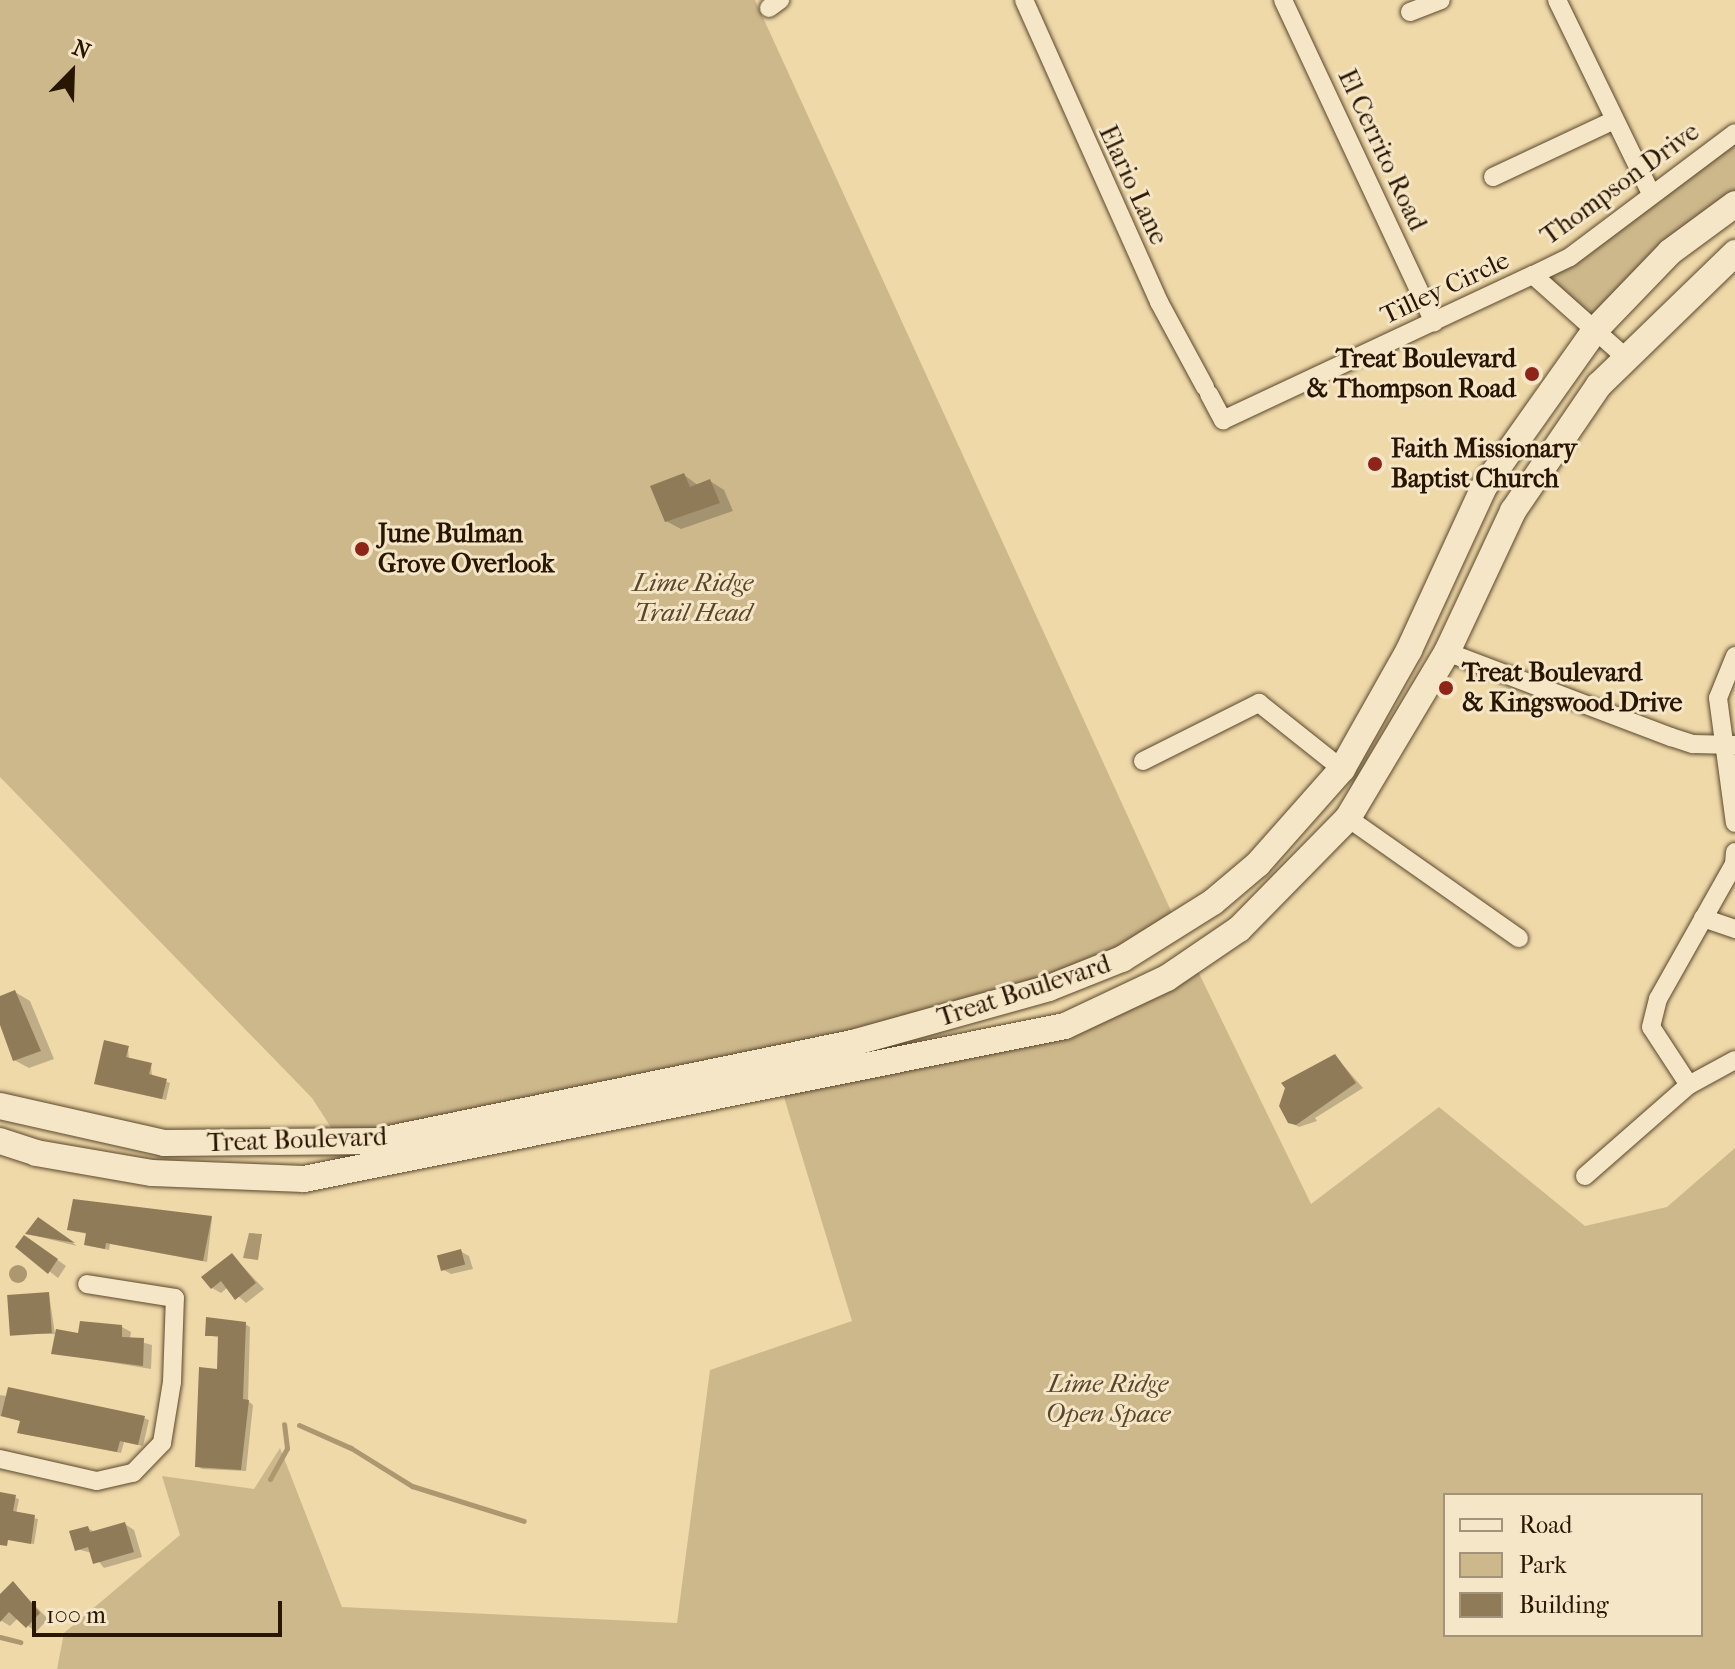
<!DOCTYPE html>
<style>
body{margin:0}
#map{position:relative;width:1735px;height:1669px;overflow:hidden;background:#efd9a9;font-family:"IM FELL French Canon",serif}
div>[style]{position:absolute}
.green>*{inset:0;background:#cdb88c}
.water>*{inset:0;background:#ac9770}
.round{border-radius:50%}
.shadow>*{inset:0;background:#0003}
.stream>*{height:5px;margin:-2.5px;padding:0 2.5px;transform-origin:2.5px;border-radius:2.5px;background:#ac9770}
.building>*{inset:0;background:#907b58;transform-origin:0 0}
.roads{filter:drop-shadow(0 0 2px #5a472b) drop-shadow(0 0 2px #5a472b)}
.street>*{height:18px;margin:-9px;padding:0 9px;transform-origin:9px;border-radius:9px;background:#f5e6c7}
.secondary>*{height:26px;margin:-13px;padding:0 13px;transform-origin:13px;border-radius:13px;background:#f5e6c7}
.dots>*{width:22px;height:22px;translate:-50% -50%;box-sizing:border-box;border:4px solid #f5e6c7;border-radius:50%}
span{translate:-50% -50%;white-space:nowrap;text-align:center;line-height:1.15;-webkit-text-stroke:6px #f5e6c7;paint-order:stroke}
.street-label{font-size:26px;color:#291601}
.poi-label{font-size:26px;color:#291601;font-weight:700}
.right{translate:-100% -50%;text-align:right}
.left{translate:0 -50%;text-align:left}
.park-label{font-size:26px;color:#5a472b;font-style:italic}
.legend{position:absolute;left:1443px;top:1493px;width:260px;height:144px;box-sizing:border-box;background:#f5e6c7;border:2px solid #a39378;margin:0;padding:10px 14px;list-style:none;font-size:24px;color:#291601}
.legend li{display:flex;align-items:center;gap:16px;height:40px}
.legend b{width:40px;border:2px solid #a39378}
.north{position:absolute;left:32px;top:32px;width:80px;height:80px;-webkit-text-stroke:6px #f5e6c7;paint-order:stroke;rotate:23deg;font-size:22px;font-weight:700;line-height:32px;text-align:center;color:#291601}
.north::after{content:'';display:block;margin:auto;width:28px;height:36px;background:#291601;clip-path:polygon(50% 0,100% 100%,50% 72%,0 100%)}
.scale{position:absolute;left:32px;top:1601px;width:250px;height:36px;box-sizing:border-box;border:4px solid #291601;border-top:0;padding-left:10px;font-size:24px;line-height:28px;white-space:nowrap;color:#291601;-webkit-text-stroke:6px #f5e6c7;paint-order:stroke}
</style>
<div id="map">
<div class="green">
<div style="clip-path:polygon(0 0,755px 0,1177px 924px,1049px 988px,341px 1143px,312px 1098px,0 777px)"></div>
<div style="clip-path:polygon(1735px 133px,1735px 204px,1595px 330px,1533px 275px)"></div>
<div style="clip-path:polygon(evenodd,1193px 961px,1311px 1204px,1439px 1107px,1585px 1226px,1667px 1207px,1735px 1148px,1735px 1669px,57px 1669px,64px 1633px,180px 1535px,162px 1476px,254px 1489px,280px 1448px,342px 1607px,677px 1623px,710px 1370px,852px 1321px,780px 1084px,1065px 1026px,1193px 961px,1445px 1495px,1701px 1495px,1701px 1635px,1445px 1635px,1445px 1495px)"></div>
</div>
<div class="water">
<div style="clip-path:polygon(249px 1233px,262px 1234px,258px 1260px,243px 1258px)"></div>
<div class="round" style="left:9px;top:1265px;width:18px;height:18px"></div>
</div>
<div class="shadow">
<div style="clip-path:polygon(684px 475px,699px 486px,710px 481px,724px 490px,733px 511px,681px 529px,666px 521px)"></div>
<div style="clip-path:polygon(15px 992px,30px 1001px,54px 1059px,29px 1068px,14px 1060px,0 1019px,0 998px)"></div>
<div style="clip-path:polygon(128px 1048px,129px 1060px,151px 1065px,152px 1077px,170px 1083px,166px 1100px,100px 1085px)"></div>
<div style="clip-path:polygon(1335px 1056px,1363px 1088px,1315px 1118px,1317px 1121px,1299px 1127px,1290px 1122px)"></div>
<div style="clip-path:polygon(75px 1202px,212px 1218px,207px 1262px,110px 1244px,109px 1250px,90px 1246px,88px 1234px,73px 1231px)"></div>
<div style="clip-path:polygon(47px 1224px,77px 1246px,28px 1234px)"></div>
<div style="clip-path:polygon(34px 1243px,66px 1266px,58px 1278px,18px 1247px)"></div>
<div style="clip-path:polygon(460px 1251px,469px 1256px,473px 1269px,451px 1274px,442px 1269px)"></div>
<div style="clip-path:polygon(232px 1255px,264px 1289px,246px 1303px,228px 1287px,221px 1293px,212px 1288px)"></div>
<div style="clip-path:polygon(49px 1294px,55px 1334px,11px 1334px)"></div>
<div style="clip-path:polygon(245px 1324px,250px 1327px,248px 1401px,253px 1405px,246px 1471px,202px 1469px,197px 1466px,219px 1371px,220px 1338px,207px 1335px)"></div>
<div style="clip-path:polygon(122px 1327px,131px 1332px,130px 1339px,152px 1345px,151px 1369px,54px 1353px)"></div>
<div style="clip-path:polygon(0 1395px,144px 1418px,149px 1420px,143px 1446px,124px 1442px,121px 1453px,24px 1434px,22px 1421px,0 1416px)"></div>
<div style="clip-path:polygon(0 1494px,19px 1499px,16px 1514px,38px 1519px,34px 1544px,0 1538px)"></div>
<div style="clip-path:polygon(125px 1524px,134px 1530px,142px 1557px,104px 1568px,92px 1553px,77px 1549px,88px 1528px,96px 1533px)"></div>
<div style="clip-path:polygon(13px 1583px,48px 1619px,36px 1632px,18px 1618px,10px 1626px,0 1620px,0 1597px)"></div>
</div>
<div class="stream">
<div style="left:299px;top:1425px;width:57px;rotate:23.9deg"></div>
<div style="left:351px;top:1448px;width:72px;rotate:31.9deg"></div>
<div style="left:412px;top:1486px;width:117px;rotate:17.4deg"></div>
<div style="left:270px;top:1479px;width:35px;rotate:-61deg"></div>
<div style="left:287px;top:1448px;width:24px;rotate:-97deg"></div>
<div style="left:0;top:1637px;width:21px;rotate:14deg"></div>
</div>
<div class="building">
<div style="clip-path:polygon(684px 473px,690px 487px,710px 479px,720px 503px,665px 522px,650px 486px)"></div>
<div style="clip-path:polygon(15px 990px,41px 1051px,13px 1061px,0 1025px,0 996px)"></div>
<div style="clip-path:polygon(104px 1040px,129px 1046px,126px 1057px,152px 1063px,149px 1074px,167px 1079px,162px 1099px,94px 1084px)"></div>
<div style="clip-path:polygon(1335px 1054px,1356px 1083px,1296px 1125px,1288px 1123px,1279px 1106px,1285px 1088px,1281px 1083px)"></div>
<div style="clip-path:polygon(73px 1199px,212px 1216px,203px 1261px,106px 1243px,105px 1249px,84px 1245px,86px 1233px,67px 1230px)"></div>
<div style="clip-path:polygon(38px 1217px,75px 1243px,25px 1234px)"></div>
<div style="clip-path:polygon(24px 1235px,58px 1259px,48px 1274px,15px 1247px)"></div>
<div style="left:461px;top:1249px;width:16px;height:25px;rotate:75deg"></div>
<div style="clip-path:polygon(232px 1253px,256px 1283px,235px 1300px,221px 1281px,211px 1289px,201px 1277px)"></div>
<div style="left:49px;top:1292px;width:41px;height:42px;rotate:86deg"></div>
<div style="clip-path:polygon(206px 1317px,246px 1322px,243px 1399px,249px 1400px,241px 1470px,195px 1467px,199px 1367px,217px 1369px,218px 1336px,205px 1336px)"></div>
<div style="clip-path:polygon(80px 1321px,122px 1325px,122px 1337px,144px 1338px,143px 1366px,51px 1354px,56px 1329px,78px 1333px)"></div>
<div style="clip-path:polygon(8px 1387px,145px 1416px,138px 1445px,120px 1441px,117px 1452px,17px 1433px,20px 1421px,1px 1416px)"></div>
<div style="clip-path:polygon(0 1492px,16px 1495px,13px 1511px,35px 1515px,31px 1544px,8px 1540px,7px 1546px,0 1545px)"></div>
<div style="clip-path:polygon(125px 1522px,134px 1552px,93px 1564px,88px 1547px,75px 1551px,69px 1531px,88px 1526px,90px 1532px)"></div>
<div style="clip-path:polygon(13px 1581px,40px 1613px,26px 1628px,9px 1612px,0 1622px,0 1594px)"></div>
</div>
<div class="roads">
<div class="street">
<div style="left:1024px;top:0;width:331px;rotate:65.9deg"></div>
<div style="left:1159px;top:302px;width:97px;rotate:61.6deg"></div>
<div style="left:1283px;top:0;width:356px;rotate:64.9deg"></div>
<div style="left:1557px;top:0;width:216px;rotate:64.1deg"></div>
<div style="left:769px;top:8px;width:14px;rotate:-36deg"></div>
<div style="left:1410px;top:12px;width:33px;rotate:-21deg"></div>
<div style="left:1493px;top:177px;width:132px;rotate:-25.2deg"></div>
<div style="left:1533px;top:275px;width:41px;rotate:-25.9deg"></div>
<div style="left:1570px;top:257px;width:206px;rotate:-36.9deg"></div>
<div style="left:1209px;top:394px;width:30px;rotate:62deg"></div>
<div style="left:1223px;top:420px;width:342px;rotate:-25.1deg"></div>
<div style="left:1533px;top:275px;width:123px;rotate:41.7deg"></div>
<div style="left:1447px;top:652px;width:240px;rotate:20.8deg"></div>
<div style="left:1671px;top:737px;width:23px;rotate:18deg"></div>
<div style="left:1693px;top:744px;width:42px;rotate:1.4deg"></div>
<div style="left:1735px;top:656px;width:45px;rotate:112deg"></div>
<div style="left:1718px;top:698px;width:126px;rotate:82.3deg"></div>
<div style="left:1143px;top:761px;width:130px;rotate:-26.6deg"></div>
<div style="left:1259px;top:703px;width:106px;rotate:38.5deg"></div>
<div style="left:1348px;top:818px;width:209px;rotate:35.1deg"></div>
<div style="left:1703px;top:918px;width:34px;rotate:19deg"></div>
<div style="left:1689px;top:1085px;width:69px;rotate:-123.2deg"></div>
<div style="left:1651px;top:1027px;width:29px;rotate:-76deg"></div>
<div style="left:1658px;top:999px;width:155px;rotate:-60.6deg"></div>
<div style="left:1734px;top:864px;width:12px;rotate:-85deg"></div>
<div style="left:1585px;top:1176px;width:138px;rotate:-41.2deg"></div>
<div style="left:1689px;top:1085px;width:52px;rotate:-28.5deg"></div>
<div style="left:0;top:1459px;width:99px;rotate:12.8deg"></div>
<div style="left:97px;top:1481px;width:37px;rotate:-13deg"></div>
<div style="left:133px;top:1473px;width:42px;rotate:-46deg"></div>
<div style="left:162px;top:1443px;width:62px;rotate:-80.7deg"></div>
<div style="left:172px;top:1382px;width:84px;rotate:-88deg"></div>
<div style="left:175px;top:1298px;width:89px;rotate:-171deg"></div>
</div>
<div class="secondary">
<div style="left:0;top:1106px;width:168px;rotate:12.7deg"></div>
<div style="left:164px;top:1143px;width:215px;rotate:-0.5deg"></div>
<div style="left:379px;top:1141px;width:487px;rotate:-11.7deg"></div>
<div style="left:856px;top:1042px;width:200px;rotate:-15.6deg"></div>
<div style="left:1049px;top:988px;width:79px;rotate:-21.7deg"></div>
<div style="left:1122px;top:959px;width:107px;rotate:-32.1deg"></div>
<div style="left:1213px;top:902px;width:59px;rotate:-40.2deg"></div>
<div style="left:1258px;top:864px;width:127px;rotate:-48.5deg"></div>
<div style="left:1342px;top:769px;width:137px;rotate:-60.6deg"></div>
<div style="left:1409px;top:650px;width:179px;rotate:-65.3deg"></div>
<div style="left:1484px;top:487px;width:192px;rotate:-54.7deg"></div>
<div style="left:1595px;top:330px;width:108px;rotate:-46.1deg"></div>
<div style="left:1670px;top:252px;width:81px;rotate:-36.4deg"></div>
<div style="left:0;top:1141px;width:38px;rotate:18deg"></div>
<div style="left:36px;top:1153px;width:118px;rotate:9.8deg"></div>
<div style="left:152px;top:1173px;width:152px;rotate:2.3deg"></div>
<div style="left:304px;top:1179px;width:776px;rotate:-11.37deg"></div>
<div style="left:1065px;top:1026px;width:113px;rotate:-25.2deg"></div>
<div style="left:1167px;top:978px;width:87px;rotate:-34.2deg"></div>
<div style="left:1239px;top:929px;width:156px;rotate:-45.5deg"></div>
<div style="left:1348px;top:818px;width:193px;rotate:-59.2deg"></div>
<div style="left:1447px;top:652px;width:156px;rotate:-64.9deg"></div>
<div style="left:1513px;top:511px;width:153px;rotate:-55.7deg"></div>
<div style="left:1599px;top:385px;width:190px;rotate:-44.1deg"></div>
</div>
</div>
<div class="dots">
<div style="left:1532px;top:374px;background:#8f2418"></div>
<div style="left:1375px;top:464px;background:#8f2418"></div>
<div style="left:362px;top:549px;background:#8f2418"></div>
<div style="left:1446px;top:688px;background:#8f2418"></div>
</div>
<div class="street-label">
<span style="left:1382px;top:150px;rotate:65deg">El Cerrito Road</span>
<span style="left:1620px;top:184px;rotate:-36deg">Thompson Drive</span>
<span style="left:1133px;top:185px;rotate:65deg">Elario Lane</span>
<span style="left:1445px;top:288px;rotate:-25deg">Tilley Circle</span>
<span style="left:1024px;top:991px;rotate:-18deg">Treat Boulevard</span>
<span style="left:297px;top:1140px;rotate:-2deg">Treat Boulevard</span>
</div>
<div class="poi-label">
<span class="right" style="left:1516px;top:374px">Treat Boulevard<br>&amp; Thompson Road</span>
<span class="left" style="left:1391px;top:464px">Faith Missionary<br>Baptist Church</span>
<span class="left" style="left:378px;top:549px">June Bulman<br>Grove Overlook</span>
<span class="left" style="left:1462px;top:688px">Treat Boulevard<br>&amp; Kingswood Drive</span>
</div>
<div class="park-label">
<span style="left:693px;top:598px">Lime Ridge<br>Trail Head</span>
<span style="left:1108px;top:1399px">Lime Ridge<br>Open Space</span>
</div>
<ul class="legend">
<li><b style="height:10px;background:#f5e6c7"></b>Road</li>
<li><b style="height:22px;background:#cdb88c"></b>Park</li>
<li><b style="height:22px;background:#907b58"></b>Building</li>
</ul>
<div class="north">N</div>
<div class="scale">100 m</div>
</div>
